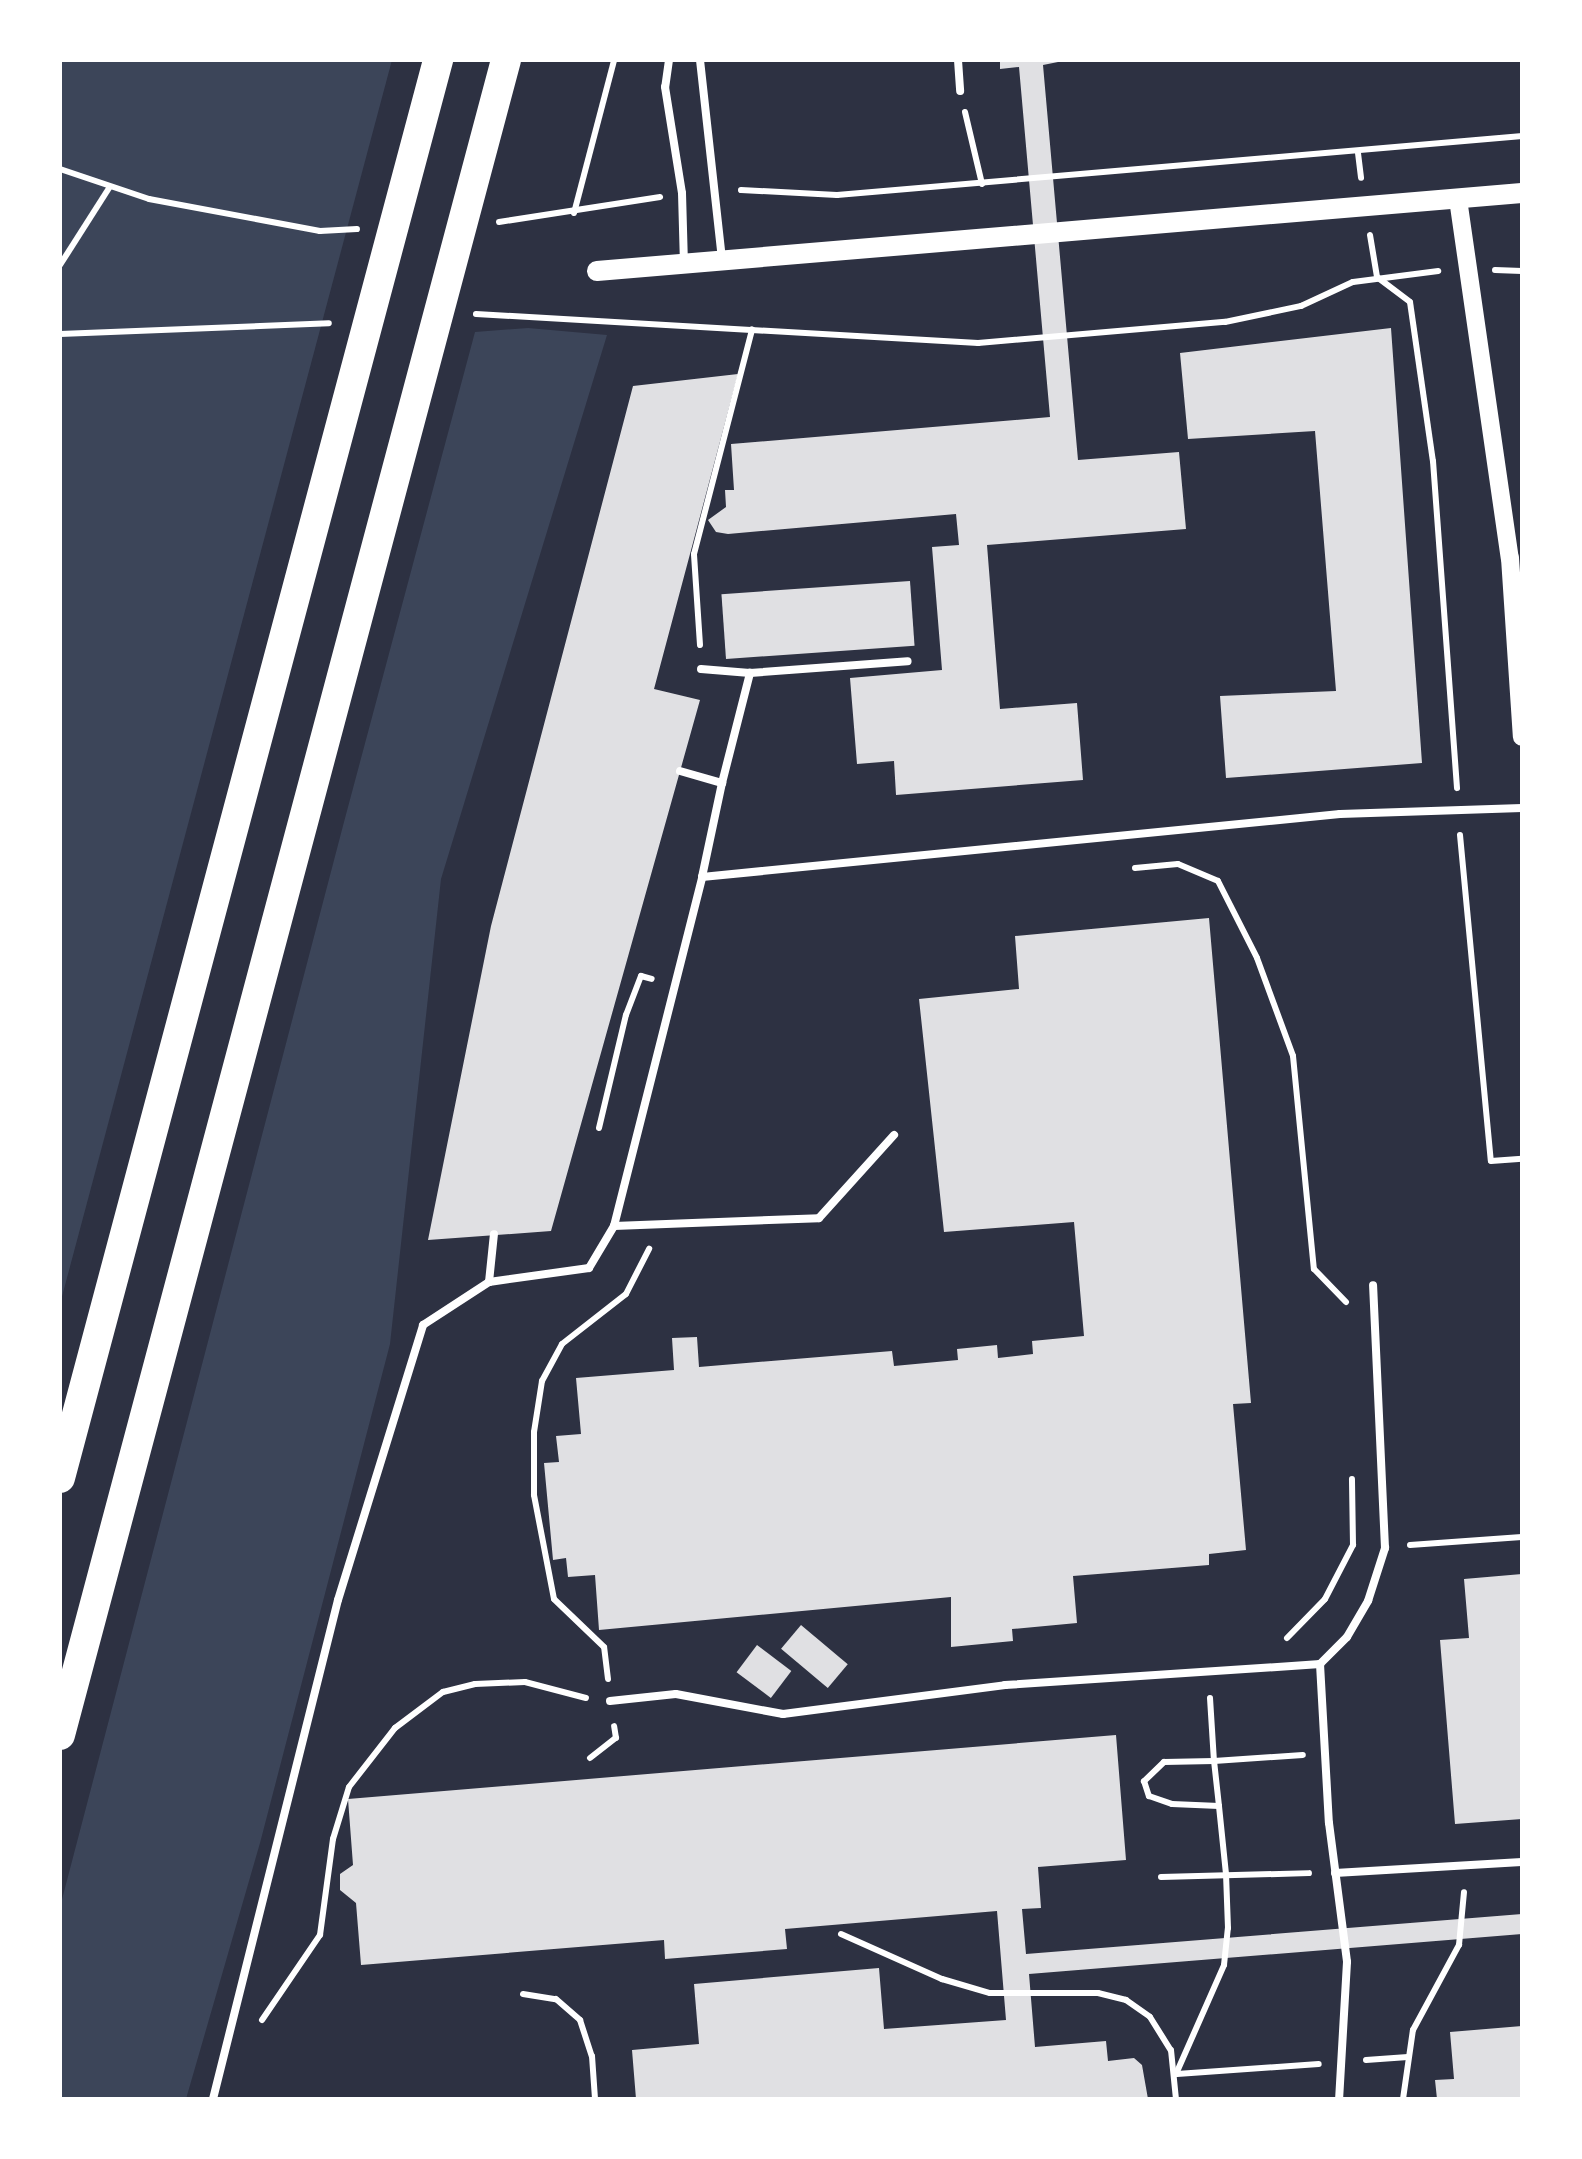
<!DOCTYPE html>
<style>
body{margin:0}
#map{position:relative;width:1582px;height:2159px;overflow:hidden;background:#2d3142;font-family:"Source Serif 4",serif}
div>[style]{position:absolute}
.green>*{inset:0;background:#3c4559}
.building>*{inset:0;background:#e0e0e3;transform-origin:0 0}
.path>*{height:6px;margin:-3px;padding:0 3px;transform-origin:3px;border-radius:3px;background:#fff}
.service>*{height:8px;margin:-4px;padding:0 4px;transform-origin:4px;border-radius:4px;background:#fff}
.tertiary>*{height:18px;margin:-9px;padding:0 9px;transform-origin:9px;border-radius:9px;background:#fff}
.secondary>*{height:20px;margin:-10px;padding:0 10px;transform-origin:10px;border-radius:10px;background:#fff}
.motorway>*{height:30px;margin:-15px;padding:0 15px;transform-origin:15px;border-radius:15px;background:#fff}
span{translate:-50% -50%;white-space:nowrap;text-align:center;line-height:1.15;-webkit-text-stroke:8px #fff;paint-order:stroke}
.frame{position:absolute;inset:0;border:62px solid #fff;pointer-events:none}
</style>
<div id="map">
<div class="green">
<div style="clip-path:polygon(60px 60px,392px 60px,60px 1304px)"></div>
<div style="clip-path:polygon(528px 328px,607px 335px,441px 879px,390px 1344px,260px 1843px,186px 2099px,60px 2099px,60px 1907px,344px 822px,475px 332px)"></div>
</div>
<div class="building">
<div style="clip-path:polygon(1000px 60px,1068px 60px,1043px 65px,1078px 460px,1179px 452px,1186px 529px,987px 545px,1000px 709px,1077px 703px,1083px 780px,896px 795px,894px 761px,857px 764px,850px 678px,942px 670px,932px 547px,959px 545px,956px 514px,728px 534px,716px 532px,708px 520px,726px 507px,725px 490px,734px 490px,731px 444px,1050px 417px,1019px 67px,1000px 69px)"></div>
<div style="clip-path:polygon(1391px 328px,1422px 763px,1226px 778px,1220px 696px,1336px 691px,1315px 431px,1188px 439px,1180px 353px)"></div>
<div style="clip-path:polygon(738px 374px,654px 689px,700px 700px,551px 1231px,428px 1240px,491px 926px,633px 386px)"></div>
<div style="left:910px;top:581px;width:65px;height:189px;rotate:86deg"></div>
<div style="clip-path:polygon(1209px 918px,1251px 1403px,1233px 1404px,1246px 1550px,1209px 1554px,1209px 1565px,1073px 1576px,1077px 1623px,1012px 1629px,1013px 1641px,951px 1647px,951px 1597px,599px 1630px,595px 1575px,568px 1577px,566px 1558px,553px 1560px,544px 1463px,559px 1462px,556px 1436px,581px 1434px,576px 1378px,674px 1370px,672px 1338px,697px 1337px,699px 1367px,892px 1351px,894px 1366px,958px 1360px,957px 1349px,997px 1345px,998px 1358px,1033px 1354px,1032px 1341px,1084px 1336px,1074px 1222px,944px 1232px,919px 999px,1019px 989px,1015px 936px)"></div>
<div style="clip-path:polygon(1522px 1574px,1522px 1819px,1455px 1824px,1440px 1640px,1469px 1638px,1464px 1579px)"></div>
<div style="left:801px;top:1625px;width:61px;height:31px;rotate:40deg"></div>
<div style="left:757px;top:1645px;width:43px;height:34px;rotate:37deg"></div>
<div style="clip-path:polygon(1116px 1735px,1126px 1860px,1038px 1867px,1041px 1908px,1022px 1909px,1026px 1954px,1522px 1914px,1522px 1934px,1029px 1974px,1035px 2047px,1106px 2041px,1108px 2061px,1134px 2058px,1142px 2065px,1148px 2099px,636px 2099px,632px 2050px,699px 2044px,694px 1984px,879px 1968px,884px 2029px,1006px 2020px,997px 1911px,785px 1929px,787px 1949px,665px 1959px,664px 1940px,361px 1965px,356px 1903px,340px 1890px,340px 1874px,353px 1865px,348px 1799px)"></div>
<div style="clip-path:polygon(1522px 2026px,1522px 2099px,1437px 2099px,1435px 2080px,1454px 2079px,1450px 2032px)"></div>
</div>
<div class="path">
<div style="left:965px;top:112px;width:74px;rotate:76.7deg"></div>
<div style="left:1358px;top:153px;width:25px;rotate:83deg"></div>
<div style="left:60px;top:169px;width:94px;rotate:18.6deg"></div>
<div style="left:149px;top:199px;width:174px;rotate:10.6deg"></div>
<div style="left:320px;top:231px;width:37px;rotate:-3deg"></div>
<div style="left:741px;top:190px;width:96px;rotate:3deg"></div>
<div style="left:837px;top:195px;width:688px;rotate:-4.92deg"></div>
<div style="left:574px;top:213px;width:158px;rotate:-75.3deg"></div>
<div style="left:499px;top:222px;width:163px;rotate:-8.8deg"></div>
<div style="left:1370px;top:235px;width:43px;rotate:80.5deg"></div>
<div style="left:1377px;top:277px;width:41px;rotate:37.1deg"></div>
<div style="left:1410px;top:302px;width:161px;rotate:81.8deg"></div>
<div style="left:1433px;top:461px;width:328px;rotate:85.8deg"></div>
<div style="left:60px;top:265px;width:91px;rotate:-57.5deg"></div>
<div style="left:1495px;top:270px;width:27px;rotate:2deg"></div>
<div style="left:476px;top:314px;width:503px;rotate:3.31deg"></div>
<div style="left:978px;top:343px;width:248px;rotate:-4.9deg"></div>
<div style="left:1225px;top:322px;width:78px;rotate:-11.9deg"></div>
<div style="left:1301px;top:306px;width:57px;rotate:-24.8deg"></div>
<div style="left:1353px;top:282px;width:86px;rotate:-7.4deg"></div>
<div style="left:60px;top:334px;width:269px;rotate:-2.3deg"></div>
<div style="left:700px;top:645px;width:91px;rotate:-93.8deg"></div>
<div style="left:694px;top:554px;width:232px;rotate:-75.5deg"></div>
<div style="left:1460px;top:835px;width:327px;rotate:84.6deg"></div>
<div style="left:1491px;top:1161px;width:31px;rotate:-4deg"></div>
<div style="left:1135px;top:868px;width:43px;rotate:-5.3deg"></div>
<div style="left:1178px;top:864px;width:43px;rotate:23deg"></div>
<div style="left:1218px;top:881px;width:86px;rotate:63.1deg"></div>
<div style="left:1257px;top:958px;width:104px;rotate:69.8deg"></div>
<div style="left:1293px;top:1056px;width:214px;rotate:84.4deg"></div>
<div style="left:1314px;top:1269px;width:46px;rotate:45.9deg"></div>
<div style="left:599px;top:1128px;width:116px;rotate:-76.6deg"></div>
<div style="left:626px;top:1015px;width:42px;rotate:-69deg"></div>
<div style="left:641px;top:976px;width:11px;rotate:15deg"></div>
<div style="left:1410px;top:1545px;width:112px;rotate:-4.1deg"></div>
<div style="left:1287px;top:1638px;width:54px;rotate:-45.7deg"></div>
<div style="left:1325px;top:1599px;width:61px;rotate:-62.6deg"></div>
<div style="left:1353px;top:1545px;width:66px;rotate:-90.9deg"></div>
<div style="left:608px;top:1679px;width:32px;rotate:-97deg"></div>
<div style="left:604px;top:1647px;width:69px;rotate:-136.2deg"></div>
<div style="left:554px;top:1599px;width:106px;rotate:-100.9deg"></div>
<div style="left:534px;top:1495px;width:63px;rotate:-90deg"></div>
<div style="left:534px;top:1432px;width:52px;rotate:-81.1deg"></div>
<div style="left:542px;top:1381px;width:42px;rotate:-61.6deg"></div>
<div style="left:562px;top:1344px;width:81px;rotate:-38deg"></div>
<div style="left:626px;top:1294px;width:51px;rotate:-62.9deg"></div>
<div style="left:1210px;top:1698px;width:63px;rotate:86.4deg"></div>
<div style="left:1214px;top:1761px;width:89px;rotate:-3.9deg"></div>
<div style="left:590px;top:1758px;width:33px;rotate:-38deg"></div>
<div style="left:616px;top:1738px;width:12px;rotate:-99deg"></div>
<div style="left:1161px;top:1877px;width:148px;rotate:-1.5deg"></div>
<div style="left:841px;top:1934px;width:111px;rotate:24deg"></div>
<div style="left:942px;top:1979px;width:50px;rotate:16.3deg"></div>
<div style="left:990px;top:1993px;width:108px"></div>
<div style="left:1098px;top:1993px;width:29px;rotate:14deg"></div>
<div style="left:1126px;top:2000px;width:29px;rotate:35deg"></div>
<div style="left:1150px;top:2017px;width:39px;rotate:58deg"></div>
<div style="left:1171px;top:2050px;width:49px;rotate:84.2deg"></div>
<div style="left:523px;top:1994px;width:33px;rotate:9deg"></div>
<div style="left:556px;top:1999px;width:32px;rotate:41deg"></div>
<div style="left:580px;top:2020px;width:38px;rotate:72deg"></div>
<div style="left:592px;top:2056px;width:43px;rotate:86deg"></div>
<div style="left:262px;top:2020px;width:103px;rotate:-55.7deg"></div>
<div style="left:320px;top:1935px;width:97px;rotate:-82.3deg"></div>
<div style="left:333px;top:1839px;width:54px;rotate:-72.9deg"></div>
<div style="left:349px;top:1787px;width:75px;rotate:-52.1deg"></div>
<div style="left:395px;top:1728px;width:60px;rotate:-36.9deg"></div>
<div style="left:443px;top:1692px;width:33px;rotate:-14deg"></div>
<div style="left:475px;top:1684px;width:50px;rotate:-2.3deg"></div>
<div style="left:525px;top:1682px;width:63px;rotate:14.7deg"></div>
<div style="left:1366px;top:2060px;width:42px;rotate:-4.1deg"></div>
<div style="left:1176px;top:2074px;width:119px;rotate:-66.2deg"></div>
<div style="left:1224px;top:1965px;width:37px;rotate:-84deg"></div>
<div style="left:1228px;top:1928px;width:54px;rotate:-92.1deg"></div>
<div style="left:1226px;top:1874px;width:68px;rotate:-95.9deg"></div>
<div style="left:1219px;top:1806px;width:45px;rotate:-96.3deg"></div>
<div style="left:1214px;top:1761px;width:50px;rotate:178.9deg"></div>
<div style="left:1164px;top:1762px;width:28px;rotate:136deg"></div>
<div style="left:1144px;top:1781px;width:16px;rotate:72deg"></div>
<div style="left:1149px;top:1796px;width:24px;rotate:19deg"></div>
<div style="left:1172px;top:1804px;width:47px;rotate:2.4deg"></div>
<div style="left:1177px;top:2074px;width:142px;rotate:-4deg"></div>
<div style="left:1403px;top:2099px;width:70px;rotate:-81.8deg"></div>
<div style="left:1413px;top:2030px;width:97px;rotate:-61.6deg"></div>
<div style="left:1459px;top:1945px;width:53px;rotate:-84.6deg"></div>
</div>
<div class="service">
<div style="left:669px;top:60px;width:27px;rotate:98deg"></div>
<div style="left:665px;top:87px;width:107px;rotate:80.9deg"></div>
<div style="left:682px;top:193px;width:71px;rotate:88.4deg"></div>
<div style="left:700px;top:60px;width:200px;rotate:83.7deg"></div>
<div style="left:958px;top:60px;width:31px;rotate:86deg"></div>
<div style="left:701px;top:669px;width:49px;rotate:4.7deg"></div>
<div style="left:680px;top:771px;width:44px;rotate:15.9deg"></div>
<div style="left:722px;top:783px;width:96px;rotate:102deg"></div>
<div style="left:722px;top:783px;width:114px;rotate:-75.7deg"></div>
<div style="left:750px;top:673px;width:158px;rotate:-4.3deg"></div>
<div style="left:614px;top:1226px;width:360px;rotate:-75.8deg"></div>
<div style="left:702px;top:877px;width:641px;rotate:-5.64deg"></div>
<div style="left:1340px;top:814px;width:182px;rotate:-1.9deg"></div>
<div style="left:489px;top:1282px;width:48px;rotate:-84.1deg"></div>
<div style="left:1320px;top:1664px;width:38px;rotate:-45deg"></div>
<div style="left:1347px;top:1637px;width:42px;rotate:-59.7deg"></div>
<div style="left:1368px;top:1601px;width:56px;rotate:-72.2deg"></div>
<div style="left:1385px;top:1548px;width:263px;rotate:-92.6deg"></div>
<div style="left:610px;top:1701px;width:66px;rotate:-6.1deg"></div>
<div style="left:676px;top:1694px;width:109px;rotate:10.6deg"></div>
<div style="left:783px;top:1714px;width:224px;rotate:-7.4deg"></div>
<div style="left:1005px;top:1685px;width:316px;rotate:-3.8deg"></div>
<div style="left:1320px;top:1664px;width:159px;rotate:86.8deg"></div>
<div style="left:1329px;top:1823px;width:140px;rotate:82.6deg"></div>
<div style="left:1347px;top:1962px;width:137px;rotate:93.3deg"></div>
<div style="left:1335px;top:1873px;width:187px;rotate:-3.4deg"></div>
<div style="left:213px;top:2099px;width:514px;rotate:-75.94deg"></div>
<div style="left:338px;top:1600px;width:288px;rotate:-72.8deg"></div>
<div style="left:423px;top:1325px;width:79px;rotate:-33.1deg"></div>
<div style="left:489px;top:1282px;width:101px;rotate:-8deg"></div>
<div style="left:589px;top:1268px;width:49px;rotate:-59.2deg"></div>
<div style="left:614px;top:1226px;width:205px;rotate:-2.2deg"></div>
<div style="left:819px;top:1218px;width:112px;rotate:-47.9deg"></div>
</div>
<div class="tertiary">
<div style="left:1458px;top:199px;width:363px;rotate:81.8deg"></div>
<div style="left:1510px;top:558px;width:179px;rotate:86.2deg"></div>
</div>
<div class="secondary">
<div style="left:597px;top:271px;width:928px;rotate:-4.82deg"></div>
</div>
<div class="motorway">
<div style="left:60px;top:1478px;width:1468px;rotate:-75.07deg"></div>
<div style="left:60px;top:1735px;width:1733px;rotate:-75.09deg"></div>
</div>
<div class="frame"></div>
</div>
